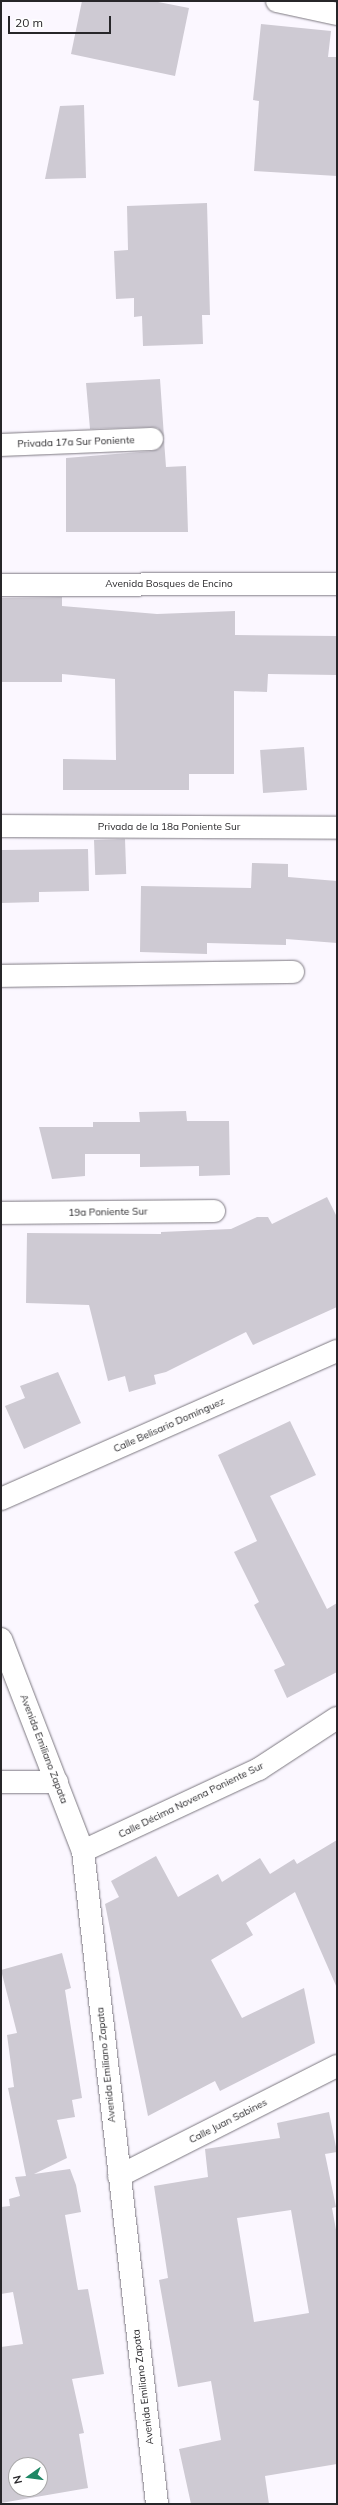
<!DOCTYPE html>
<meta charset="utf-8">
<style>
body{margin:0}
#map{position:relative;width:338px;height:2505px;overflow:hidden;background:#fbf7ff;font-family:Mulish,sans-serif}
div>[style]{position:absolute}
.building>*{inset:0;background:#cecad3;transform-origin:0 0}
.roads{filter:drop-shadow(0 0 1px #7c7880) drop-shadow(0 0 1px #7c7880)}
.minor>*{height:22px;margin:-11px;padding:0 11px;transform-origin:11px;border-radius:11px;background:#fff}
span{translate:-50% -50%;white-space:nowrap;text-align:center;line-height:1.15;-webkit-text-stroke:3px #fff;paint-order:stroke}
.street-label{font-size:10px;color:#272629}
.frame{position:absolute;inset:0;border:2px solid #272629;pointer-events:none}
.north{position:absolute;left:8px;top:2457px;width:40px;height:40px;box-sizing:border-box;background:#fff;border:1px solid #a9a8a9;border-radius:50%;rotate:256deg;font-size:11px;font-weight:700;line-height:16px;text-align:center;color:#272629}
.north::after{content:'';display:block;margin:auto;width:14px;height:18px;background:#1f8865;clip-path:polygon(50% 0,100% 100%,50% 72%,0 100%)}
.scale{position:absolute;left:8px;top:16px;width:103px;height:18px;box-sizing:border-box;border:2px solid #272629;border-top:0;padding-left:5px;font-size:12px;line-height:14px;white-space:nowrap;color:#272629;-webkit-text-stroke:3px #fff;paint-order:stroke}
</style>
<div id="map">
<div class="building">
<div style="clip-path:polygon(82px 1px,153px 1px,189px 8px,175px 76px,71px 54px)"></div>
<div style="clip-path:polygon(261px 24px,331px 31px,328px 57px,337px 57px,337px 176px,254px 171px,259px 101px,253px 100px)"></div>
<div style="clip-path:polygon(84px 105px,86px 178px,45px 179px,60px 106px)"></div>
<div style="clip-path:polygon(207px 203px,210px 315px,202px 315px,203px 344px,143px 346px,142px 316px,134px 317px,134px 298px,116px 299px,114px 251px,128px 250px,127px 206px)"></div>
<div style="clip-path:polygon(160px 379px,164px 437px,158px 428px,152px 427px,90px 429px,86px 383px)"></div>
<div style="clip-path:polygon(164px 440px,166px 467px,186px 466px,188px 532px,66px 532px,66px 458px,152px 451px,159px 449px)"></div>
<div style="clip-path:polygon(62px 597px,62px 606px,157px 614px,235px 611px,235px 635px,337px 636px,337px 675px,268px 674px,267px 692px,234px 691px,234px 774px,189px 774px,189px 790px,63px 790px,63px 759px,116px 760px,115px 679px,62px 674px,62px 682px,1px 682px,1px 598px)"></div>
<div style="left:304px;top:747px;width:43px;height:44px;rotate:86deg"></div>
<div style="left:125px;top:839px;width:35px;height:31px;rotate:88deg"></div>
<div style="clip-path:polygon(88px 849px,89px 891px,39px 892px,39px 902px,1px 903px,1px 850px)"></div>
<div style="clip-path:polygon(252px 863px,288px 864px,288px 877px,337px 881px,337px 943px,286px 939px,286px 945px,207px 943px,207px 954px,140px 952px,141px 886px,251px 888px)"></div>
<div style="clip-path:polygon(186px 1111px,187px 1121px,229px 1121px,230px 1175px,199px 1176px,199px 1166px,140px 1167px,140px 1154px,85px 1154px,85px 1176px,52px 1179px,39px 1127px,93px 1127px,93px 1122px,140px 1122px,139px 1112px)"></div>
<div style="clip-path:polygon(327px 1197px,337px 1217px,337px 1307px,253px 1345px,246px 1332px,166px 1372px,154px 1375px,156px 1384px,129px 1392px,125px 1376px,108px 1381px,89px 1305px,26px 1303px,27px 1233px,161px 1234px,161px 1232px,231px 1229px,257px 1217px,268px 1217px,272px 1224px)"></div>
<div style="clip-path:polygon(58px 1372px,81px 1423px,24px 1449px,5px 1406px,25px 1398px,20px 1386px)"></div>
<div style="clip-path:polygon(290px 1421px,316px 1475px,270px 1496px,327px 1609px,337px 1603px,337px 1672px,287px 1698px,274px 1670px,285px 1665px,254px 1605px,259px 1602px,234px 1552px,257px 1541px,218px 1455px)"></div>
<div style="clip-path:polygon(337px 1840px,337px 1988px,295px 1892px,246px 1923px,253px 1935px,211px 1960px,242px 2018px,304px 1988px,315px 2043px,220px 2091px,215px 2081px,148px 2116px,105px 1904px,119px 1897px,111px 1881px,156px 1856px,178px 1897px,218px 1874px,222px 1882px,260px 1858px,270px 1874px,294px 1859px,297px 1864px)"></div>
<div style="clip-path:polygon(evenodd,62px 1953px,71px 1988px,65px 1990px,82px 2098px,72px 2100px,75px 2117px,57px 2120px,67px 2158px,34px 2174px,70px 2169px,76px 2185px,81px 2212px,65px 2215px,78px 2290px,88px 2289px,104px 2374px,72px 2379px,84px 2433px,79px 2434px,88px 2488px,1px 2503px,1px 2347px,23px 2344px,13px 2292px,1px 2294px,1px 2207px,10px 2206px,9px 2199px,20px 2196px,15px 2177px,26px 2176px,8px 2088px,14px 2087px,7px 2035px,17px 2033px,1px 1970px,62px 1953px,16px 2465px,40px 2465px,40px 2489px,16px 2489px,16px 2465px)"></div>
<div style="clip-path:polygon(evenodd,329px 2112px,337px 2152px,325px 2154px,336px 2207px,332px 2208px,337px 2235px,337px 2464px,265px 2476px,269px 2504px,191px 2504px,179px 2449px,221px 2440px,211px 2381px,178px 2387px,159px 2280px,168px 2278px,154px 2186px,208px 2177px,205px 2149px,280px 2138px,277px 2123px,329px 2112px,291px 2210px,309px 2313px,254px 2322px,237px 2218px,291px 2210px)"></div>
</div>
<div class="roads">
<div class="minor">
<div style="left:277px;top:1px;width:61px;rotate:12.2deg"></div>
<div style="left:1px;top:445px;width:151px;rotate:-2.3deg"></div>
<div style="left:1px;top:585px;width:336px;rotate:-0.2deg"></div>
<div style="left:1px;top:826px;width:336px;rotate:0.3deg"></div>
<div style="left:1px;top:976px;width:292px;rotate:-0.8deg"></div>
<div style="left:1px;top:1213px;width:213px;rotate:-0.5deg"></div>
<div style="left:1px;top:1499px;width:367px;rotate:-23.8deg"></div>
<div style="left:1px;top:1639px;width:227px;rotate:68.9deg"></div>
<div style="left:83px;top:1851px;width:657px;rotate:83.53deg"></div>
<div style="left:1px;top:1782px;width:56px"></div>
<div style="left:83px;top:1851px;width:194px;rotate:-25deg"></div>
<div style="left:259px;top:1769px;width:93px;rotate:-33.2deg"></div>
<div style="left:119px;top:2176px;width:244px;rotate:-26.8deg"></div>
</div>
</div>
<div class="street-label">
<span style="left:76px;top:442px;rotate:-2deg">Privada 17a Sur Poniente</span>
<span style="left:169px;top:584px">Avenida Bosques de Encino</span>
<span style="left:169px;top:827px">Privada de la 18a Poniente Sur</span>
<span style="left:108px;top:1212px;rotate:-1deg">19a Poniente Sur</span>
<span style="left:169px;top:1425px;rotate:-24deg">Calle Belisario Domínguez</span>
<span style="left:44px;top:1749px;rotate:69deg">Avenida Emiliano Zapata</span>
<span style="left:191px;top:1800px;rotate:-26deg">Calle Décima Novena Poniente Sur</span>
<span style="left:106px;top:2065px;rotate:-96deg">Avenida Emiliano Zapata</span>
<span style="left:228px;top:2121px;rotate:-27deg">Calle Juan Sabines</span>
<span style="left:143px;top:2387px;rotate:-97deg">Avenida Emiliano Zapata</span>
</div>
<div class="frame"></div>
<div class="north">N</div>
<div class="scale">20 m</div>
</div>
